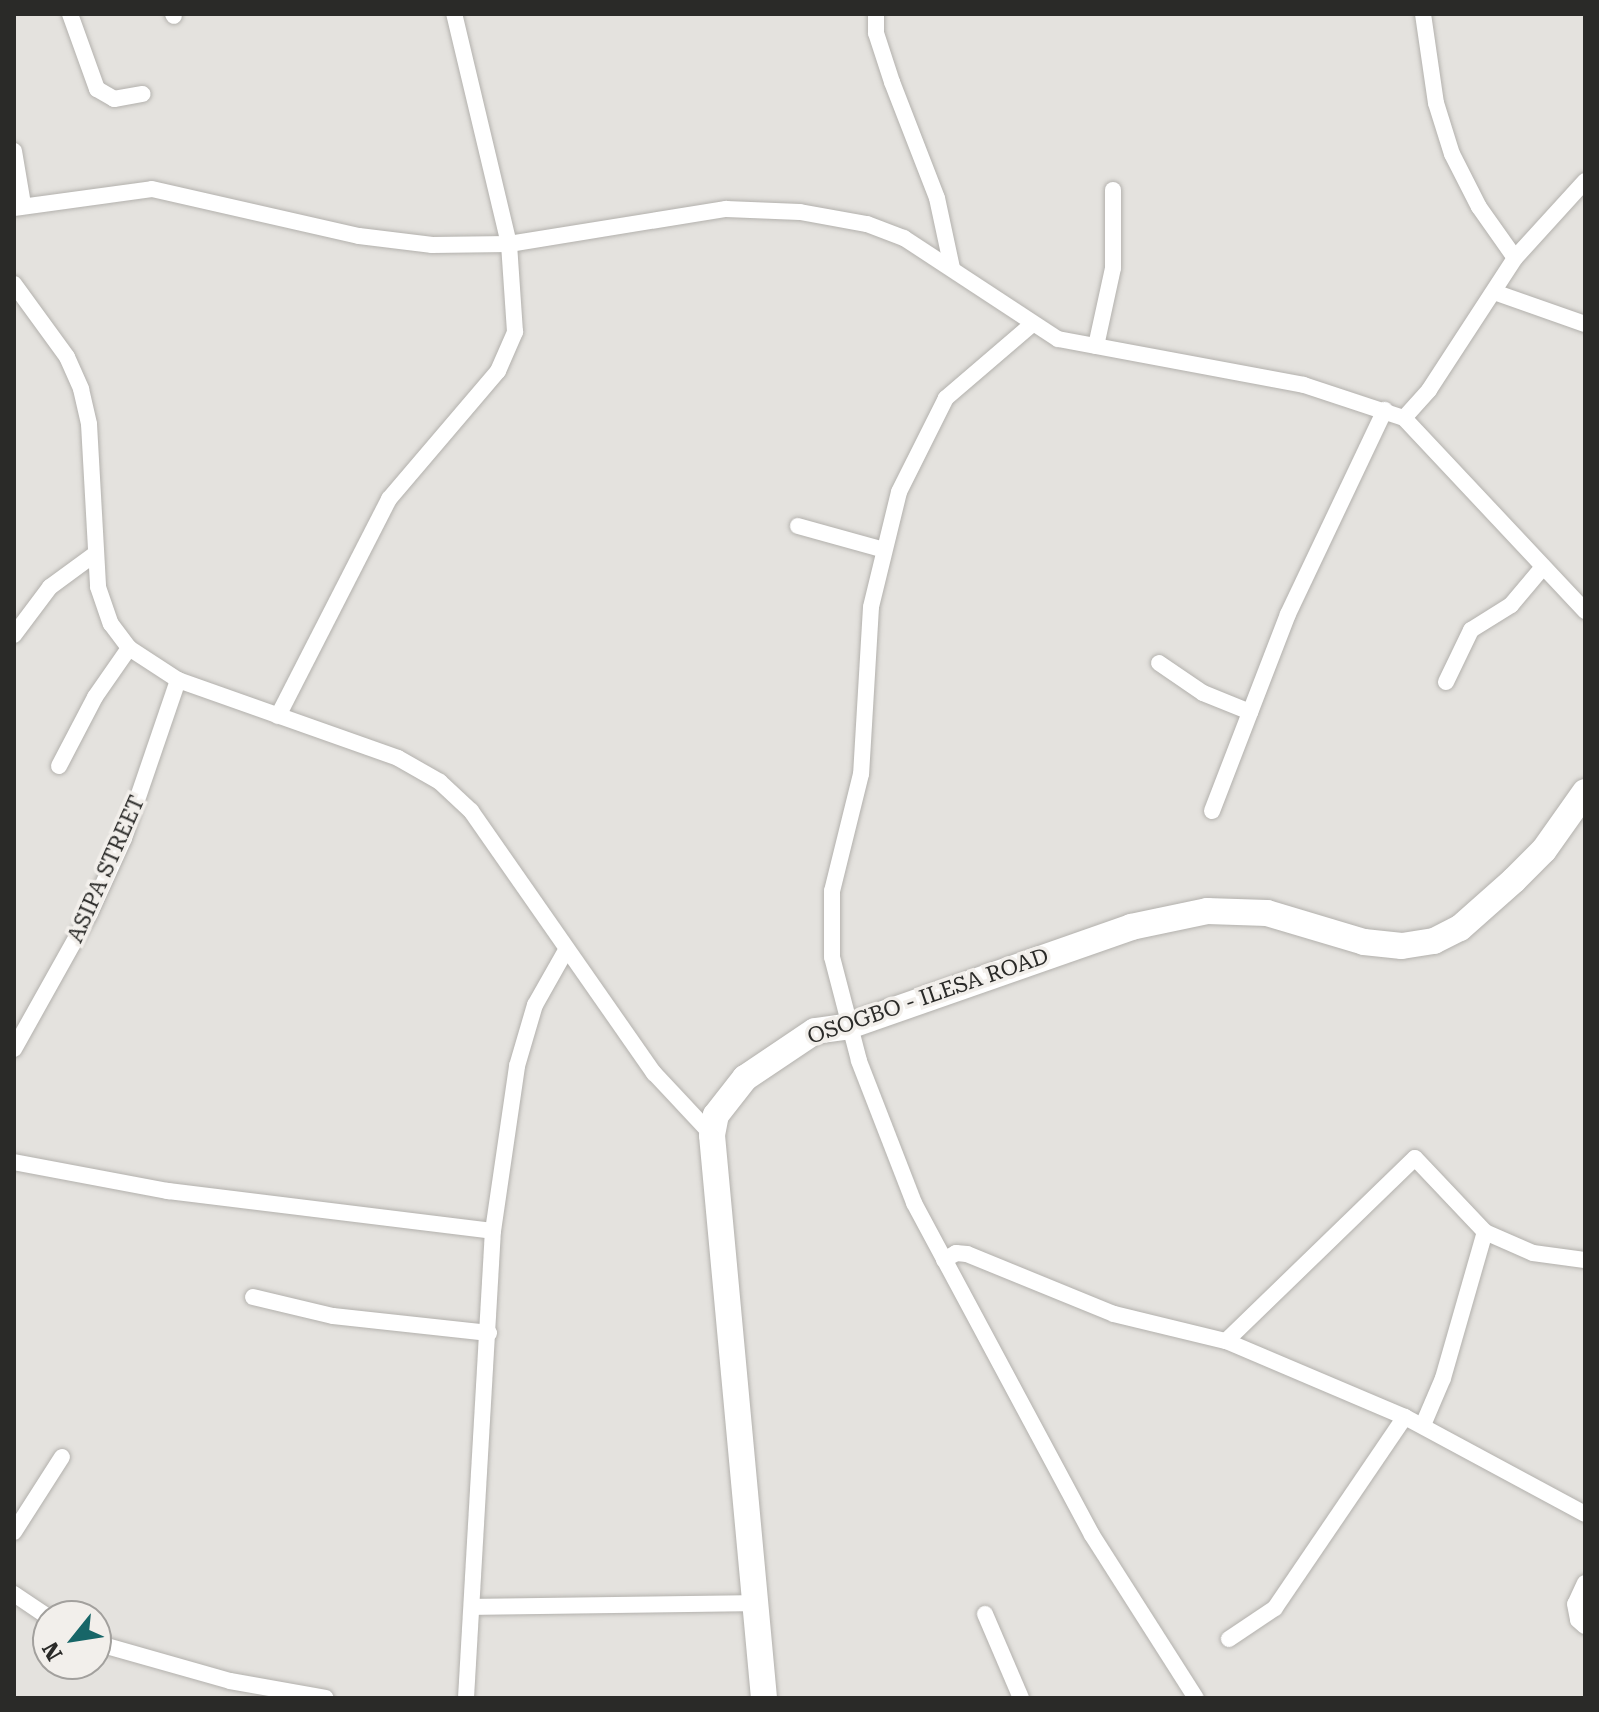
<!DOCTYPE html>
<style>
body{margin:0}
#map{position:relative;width:1599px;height:1712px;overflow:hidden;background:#e4e2de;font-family:"Roboto Serif",serif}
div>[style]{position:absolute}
.roads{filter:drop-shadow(0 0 2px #b3b1ad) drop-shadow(0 0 2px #b3b1ad)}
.street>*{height:16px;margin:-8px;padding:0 8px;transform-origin:8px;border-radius:8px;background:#fff}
.primary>*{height:26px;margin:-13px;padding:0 13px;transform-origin:13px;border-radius:13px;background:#fff}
span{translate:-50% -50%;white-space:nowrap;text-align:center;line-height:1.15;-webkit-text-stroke:7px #f2efeb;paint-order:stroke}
.street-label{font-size:22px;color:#2a2a28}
.frame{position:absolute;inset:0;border:16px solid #2a2a28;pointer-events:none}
.north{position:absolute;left:32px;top:1600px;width:80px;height:80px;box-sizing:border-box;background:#f2efeb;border:2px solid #a2a09d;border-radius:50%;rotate:240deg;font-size:22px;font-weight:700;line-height:32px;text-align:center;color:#2a2a28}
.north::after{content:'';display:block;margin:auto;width:28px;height:36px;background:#176668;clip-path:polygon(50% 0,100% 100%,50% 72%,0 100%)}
</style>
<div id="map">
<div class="roads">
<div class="street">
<div style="left:70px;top:14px;width:80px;rotate:70.2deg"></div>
<div style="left:97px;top:89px;width:20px;rotate:30deg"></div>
<div style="left:114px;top:99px;width:29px;rotate:-10deg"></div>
<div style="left:173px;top:14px;width:2px;rotate:63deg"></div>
<div style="left:876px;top:14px;width:19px;rotate:90deg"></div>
<div style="left:876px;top:33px;width:52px;rotate:71.9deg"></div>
<div style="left:892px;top:82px;width:124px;rotate:68.8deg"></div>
<div style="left:937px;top:198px;width:72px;rotate:77.9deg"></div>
<div style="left:1423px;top:14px;width:90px;rotate:81.7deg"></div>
<div style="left:1436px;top:103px;width:53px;rotate:72.6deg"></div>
<div style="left:1452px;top:154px;width:59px;rotate:63deg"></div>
<div style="left:1479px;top:207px;width:62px;rotate:54.8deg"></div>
<div style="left:14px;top:151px;width:54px;rotate:80.4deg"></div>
<div style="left:14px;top:208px;width:139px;rotate:-7.8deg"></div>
<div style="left:152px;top:189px;width:212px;rotate:12.8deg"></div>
<div style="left:359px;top:236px;width:74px;rotate:7deg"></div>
<div style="left:432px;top:245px;width:77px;rotate:-0.7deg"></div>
<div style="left:509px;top:244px;width:220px;rotate:-9.2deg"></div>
<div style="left:726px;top:209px;width:74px;rotate:2.3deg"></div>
<div style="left:800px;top:212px;width:68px;rotate:10.2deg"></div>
<div style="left:867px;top:224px;width:40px;rotate:21deg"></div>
<div style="left:904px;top:238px;width:184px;rotate:33.3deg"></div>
<div style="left:1058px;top:339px;width:250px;rotate:10.6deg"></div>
<div style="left:1304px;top:385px;width:105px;rotate:18.3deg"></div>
<div style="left:1404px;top:418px;width:265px;rotate:46.8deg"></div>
<div style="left:14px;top:284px;width:90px;rotate:54deg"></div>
<div style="left:67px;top:357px;width:35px;rotate:66deg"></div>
<div style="left:81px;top:389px;width:36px;rotate:77deg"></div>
<div style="left:89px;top:424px;width:163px;rotate:86.8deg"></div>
<div style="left:98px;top:587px;width:39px;rotate:71deg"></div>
<div style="left:111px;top:624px;width:30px;rotate:53deg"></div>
<div style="left:129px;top:648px;width:59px;rotate:33.1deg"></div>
<div style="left:178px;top:680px;width:233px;rotate:19.5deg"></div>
<div style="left:398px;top:758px;width:48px;rotate:29.7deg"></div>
<div style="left:440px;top:782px;width:42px;rotate:43.1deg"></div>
<div style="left:471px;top:811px;width:320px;rotate:55.1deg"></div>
<div style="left:654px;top:1073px;width:85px;rotate:46.9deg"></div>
<div style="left:1494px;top:292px;width:96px;rotate:19.4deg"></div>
<div style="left:1030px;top:326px;width:111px;rotate:139.4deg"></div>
<div style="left:946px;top:398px;width:105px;rotate:116.6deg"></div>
<div style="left:899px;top:492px;width:118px;rotate:103.7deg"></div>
<div style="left:871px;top:607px;width:167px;rotate:93.4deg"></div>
<div style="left:861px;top:774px;width:121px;rotate:103.9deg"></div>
<div style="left:832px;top:891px;width:66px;rotate:90deg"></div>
<div style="left:832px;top:957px;width:107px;rotate:75.4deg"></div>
<div style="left:859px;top:1061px;width:152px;rotate:68.8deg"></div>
<div style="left:914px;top:1203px;width:377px;rotate:61.8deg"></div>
<div style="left:1092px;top:1535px;width:193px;rotate:57.5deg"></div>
<div style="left:1096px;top:346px;width:80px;rotate:-77.7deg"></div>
<div style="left:1113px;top:268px;width:78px;rotate:-90deg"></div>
<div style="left:1404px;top:418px;width:38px;rotate:-48deg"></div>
<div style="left:1429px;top:390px;width:158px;rotate:-56.9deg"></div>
<div style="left:1515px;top:258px;width:104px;rotate:-47.7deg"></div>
<div style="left:798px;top:526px;width:86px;rotate:15.5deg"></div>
<div style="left:14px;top:635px;width:60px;rotate:-53.1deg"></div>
<div style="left:50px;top:587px;width:56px;rotate:-36.3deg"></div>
<div style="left:1159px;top:663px;width:53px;rotate:34.3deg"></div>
<div style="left:1203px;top:693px;width:51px;rotate:22deg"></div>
<div style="left:1446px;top:682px;width:58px;rotate:-64.3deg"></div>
<div style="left:1471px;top:630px;width:47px;rotate:-32deg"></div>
<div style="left:1511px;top:605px;width:50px;rotate:-49.9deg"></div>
<div style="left:278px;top:716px;width:244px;rotate:-62.9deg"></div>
<div style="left:389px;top:499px;width:168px;rotate:-49.6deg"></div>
<div style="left:498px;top:371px;width:43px;rotate:-66.4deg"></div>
<div style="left:515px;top:332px;width:88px;rotate:-93.9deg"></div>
<div style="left:509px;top:244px;width:236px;rotate:-103.4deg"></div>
<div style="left:59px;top:766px;width:78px;rotate:-62.4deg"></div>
<div style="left:95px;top:697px;width:60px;rotate:-55.2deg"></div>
<div style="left:1212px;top:811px;width:211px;rotate:-68.9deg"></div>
<div style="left:1288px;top:614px;width:226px;rotate:-64.6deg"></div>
<div style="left:14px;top:1049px;width:156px;rotate:-60.8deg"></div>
<div style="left:90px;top:913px;width:82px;rotate:-65.6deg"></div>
<div style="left:124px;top:838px;width:167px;rotate:-71.1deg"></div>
<div style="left:14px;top:1162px;width:157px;rotate:10.7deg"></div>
<div style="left:168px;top:1191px;width:327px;rotate:7deg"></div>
<div style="left:944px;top:1260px;width:14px;rotate:-30deg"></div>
<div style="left:956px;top:1253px;width:11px;rotate:5deg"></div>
<div style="left:967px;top:1254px;width:159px;rotate:22.2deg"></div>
<div style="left:1114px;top:1314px;width:115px;rotate:13.6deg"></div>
<div style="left:1226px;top:1341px;width:194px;rotate:23deg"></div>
<div style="left:1405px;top:1417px;width:204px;rotate:28.3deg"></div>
<div style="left:253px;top:1297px;width:82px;rotate:13.4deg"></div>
<div style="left:333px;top:1316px;width:157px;rotate:6.2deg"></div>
<div style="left:1226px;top:1341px;width:263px;rotate:-44.1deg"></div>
<div style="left:1415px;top:1158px;width:102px;rotate:46.6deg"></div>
<div style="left:1485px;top:1232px;width:52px;rotate:23.6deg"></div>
<div style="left:1533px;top:1253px;width:52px;rotate:7.7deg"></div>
<div style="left:1423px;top:1425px;width:51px;rotate:-66.9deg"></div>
<div style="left:1443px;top:1378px;width:152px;rotate:-74deg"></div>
<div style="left:14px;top:1532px;width:89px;rotate:-57.4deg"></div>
<div style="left:1585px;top:1583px;width:23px;rotate:115deg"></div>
<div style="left:1575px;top:1604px;width:16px;rotate:79deg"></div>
<div style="left:1578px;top:1620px;width:9px;rotate:41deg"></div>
<div style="left:14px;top:1594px;width:41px;rotate:34.1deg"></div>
<div style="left:474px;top:1607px;width:281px;rotate:-0.8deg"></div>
<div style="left:985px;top:1614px;width:91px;rotate:66.8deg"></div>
<div style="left:1229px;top:1639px;width:55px;rotate:-34deg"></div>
<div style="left:1275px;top:1608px;width:231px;rotate:-55.8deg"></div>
<div style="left:96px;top:1643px;width:139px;rotate:15.8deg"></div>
<div style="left:230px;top:1681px;width:97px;rotate:10deg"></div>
<div style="left:466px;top:1698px;width:468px;rotate:-86.7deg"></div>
<div style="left:493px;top:1231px;width:167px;rotate:-81.7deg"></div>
<div style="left:517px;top:1066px;width:64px;rotate:-73.6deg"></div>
<div style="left:535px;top:1005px;width:61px;rotate:-60.5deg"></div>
</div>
<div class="primary">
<div style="left:764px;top:1698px;width:565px;rotate:-95.28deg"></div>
<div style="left:712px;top:1135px;width:20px;rotate:-79deg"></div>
<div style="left:716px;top:1115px;width:47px;rotate:-51.9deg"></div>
<div style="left:745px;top:1078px;width:84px;rotate:-33.9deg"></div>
<div style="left:815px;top:1031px;width:34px;rotate:-8deg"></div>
<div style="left:849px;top:1026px;width:299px;rotate:-19.3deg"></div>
<div style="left:1131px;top:927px;width:78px;rotate:-11.9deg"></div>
<div style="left:1207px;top:911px;width:60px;rotate:1.9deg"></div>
<div style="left:1267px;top:913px;width:101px;rotate:16.6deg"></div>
<div style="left:1364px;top:942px;width:38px;rotate:6deg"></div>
<div style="left:1402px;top:946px;width:32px;rotate:-9deg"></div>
<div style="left:1434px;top:941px;width:29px;rotate:-27deg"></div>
<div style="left:1460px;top:928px;width:72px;rotate:-41.6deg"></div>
<div style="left:1514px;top:880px;width:42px;rotate:-45deg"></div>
<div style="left:1544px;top:850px;width:71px;rotate:-54.7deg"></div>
</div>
</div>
<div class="street-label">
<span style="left:106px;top:869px;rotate:-66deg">ASIPA STREET</span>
<span style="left:928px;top:996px;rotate:-19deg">OSOGBO - ILESA ROAD</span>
</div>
<div class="frame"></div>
<div class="north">N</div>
</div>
